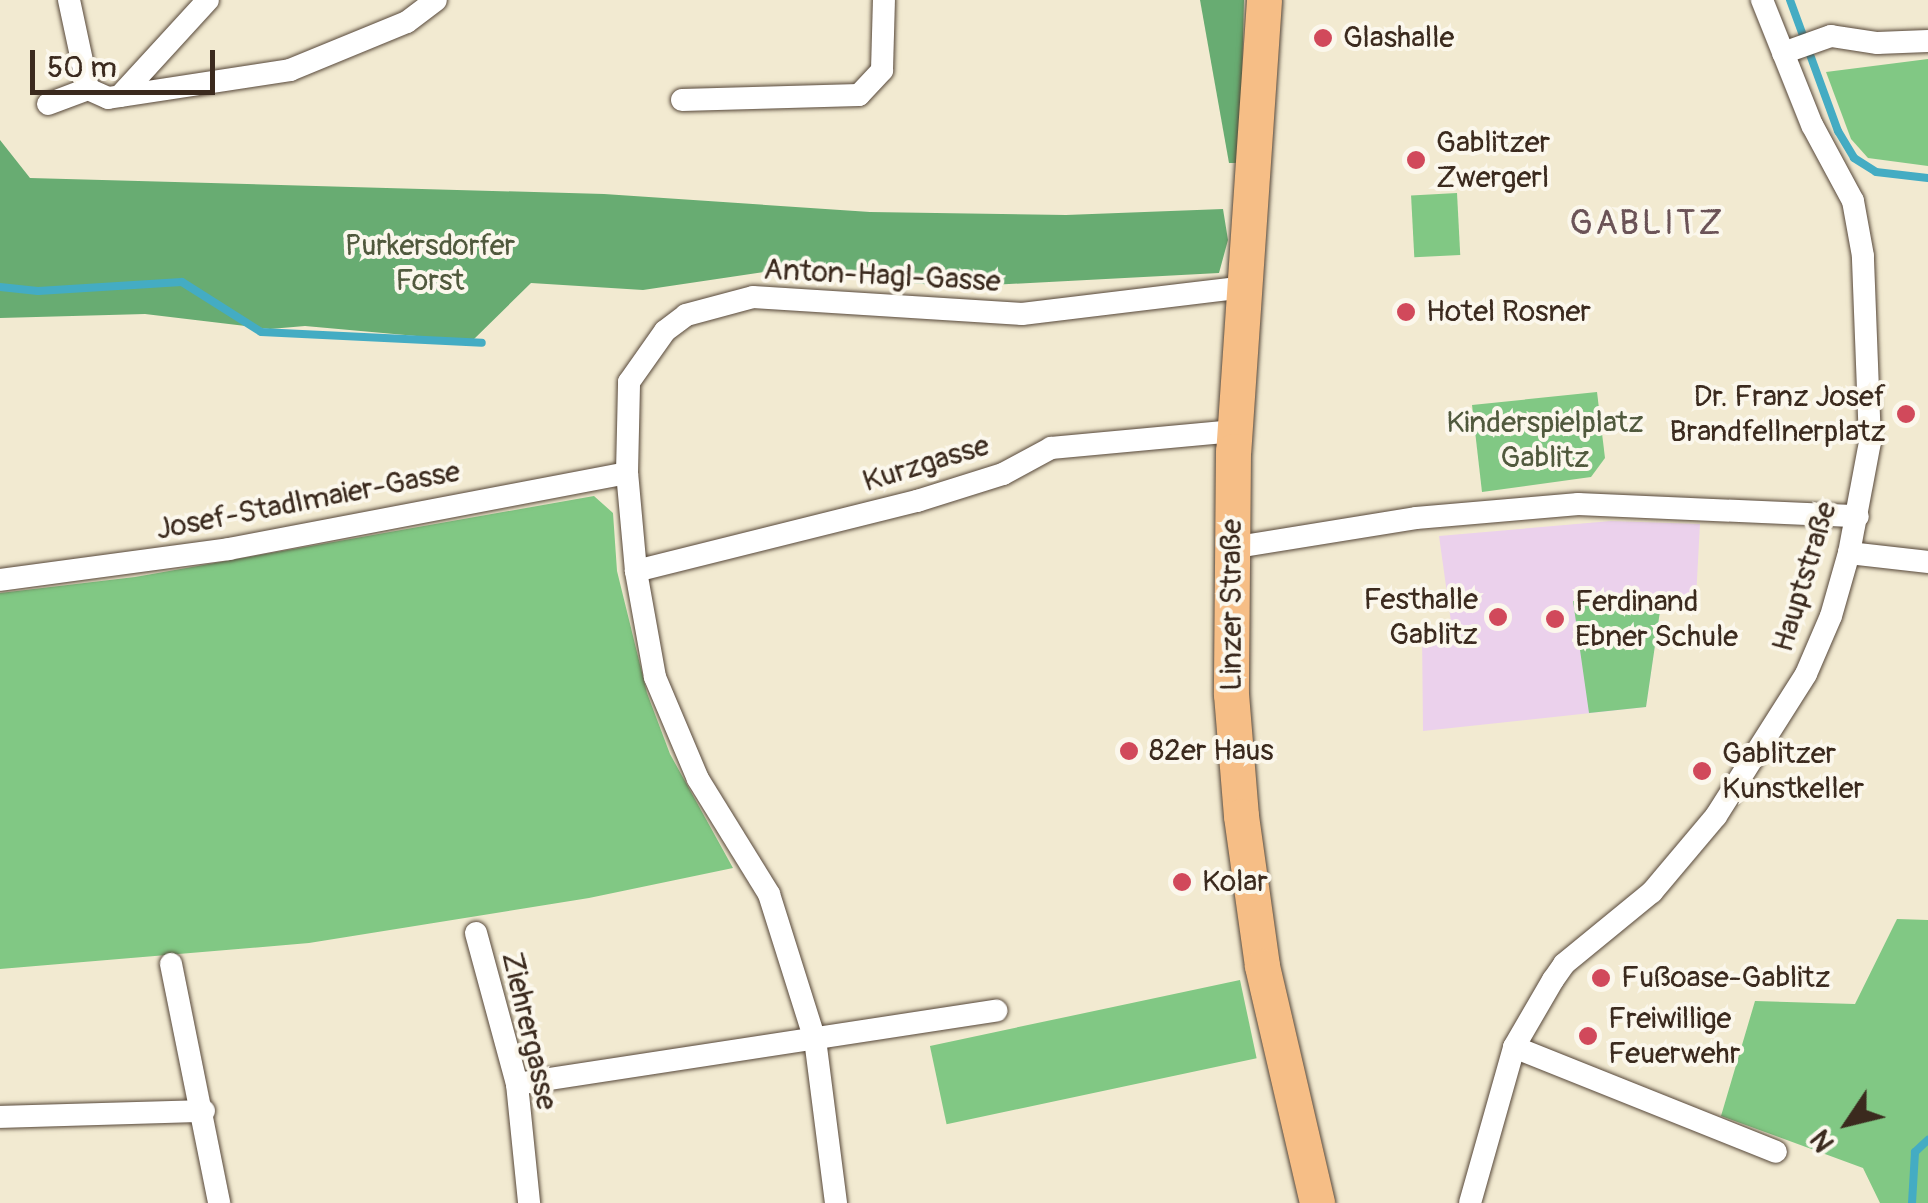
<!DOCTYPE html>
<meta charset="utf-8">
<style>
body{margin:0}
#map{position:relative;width:1928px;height:1203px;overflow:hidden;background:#f2ead1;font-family:Pangolin,sans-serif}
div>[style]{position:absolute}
.built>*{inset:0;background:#ebd1ec}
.green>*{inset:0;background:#81c884;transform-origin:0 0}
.forest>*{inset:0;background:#68ac72}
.stream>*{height:8px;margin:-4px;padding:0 4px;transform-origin:4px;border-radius:4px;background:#44acc3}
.roads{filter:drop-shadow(0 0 2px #564739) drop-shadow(0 0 2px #564739)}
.minor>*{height:22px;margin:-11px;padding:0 11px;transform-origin:11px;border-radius:11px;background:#fff}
.primary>*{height:35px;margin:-17.5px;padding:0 17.5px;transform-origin:17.5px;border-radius:17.5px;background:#f6be86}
.dots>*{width:28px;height:28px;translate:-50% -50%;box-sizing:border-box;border:5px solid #fbf7ec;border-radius:50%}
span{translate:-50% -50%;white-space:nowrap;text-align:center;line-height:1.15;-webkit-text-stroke:8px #fbf7ec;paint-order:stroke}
.poi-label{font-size:30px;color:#3b2a1e}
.left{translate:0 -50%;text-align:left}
.right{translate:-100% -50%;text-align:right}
.park-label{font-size:30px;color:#50593d}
.street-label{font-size:30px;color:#3b2a1e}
.quarter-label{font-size:35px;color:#6b5357;letter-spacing:2.5px}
.north{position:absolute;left:1798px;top:1073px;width:100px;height:100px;-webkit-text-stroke:8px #fbf7ec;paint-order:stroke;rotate:235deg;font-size:28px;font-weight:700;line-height:40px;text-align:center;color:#3b2a1e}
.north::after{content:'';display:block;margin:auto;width:35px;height:45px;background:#3b2a1e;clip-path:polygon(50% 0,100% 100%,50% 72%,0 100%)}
.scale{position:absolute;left:30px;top:50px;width:185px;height:45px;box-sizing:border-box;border:5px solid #3b2a1e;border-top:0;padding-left:12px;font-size:30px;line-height:35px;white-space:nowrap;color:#3b2a1e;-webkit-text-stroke:8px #fbf7ec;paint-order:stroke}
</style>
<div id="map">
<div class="built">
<div style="clip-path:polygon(1611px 521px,1700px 524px,1696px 598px,1662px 597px,1646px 707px,1423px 731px,1422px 632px,1452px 629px,1439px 536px)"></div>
</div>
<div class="green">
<div style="clip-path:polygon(1928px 59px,1928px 166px,1868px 158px,1851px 139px,1826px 72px)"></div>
<div style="left:1457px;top:193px;width:62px;height:46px;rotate:87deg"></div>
<div style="clip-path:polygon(1597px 392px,1605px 458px,1591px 477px,1482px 492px,1472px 405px)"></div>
<div style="clip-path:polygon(594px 496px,613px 513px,617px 571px,647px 693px,670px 754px,733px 868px,589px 898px,309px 943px,0 969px,0 593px,135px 577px)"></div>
<div style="clip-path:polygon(1645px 595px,1647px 603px,1660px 611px,1646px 707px,1589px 713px,1573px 601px)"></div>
<div style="clip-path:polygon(1897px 919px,1928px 920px,1928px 1203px,1880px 1203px,1863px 1168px,1721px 1116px,1755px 1001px,1855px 1004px)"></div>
<div style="left:1240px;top:980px;width:80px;height:317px;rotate:78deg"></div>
</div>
<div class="forest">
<div style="clip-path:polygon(1200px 0,1244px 0,1240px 163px,1229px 163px)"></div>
<div style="clip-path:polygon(0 140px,30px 178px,604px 194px,870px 212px,1066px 215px,1223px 209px,1228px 240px,1219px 273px,954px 287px,778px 270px,643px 290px,531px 283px,472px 341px,305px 326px,270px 329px,145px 314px,0 318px)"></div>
</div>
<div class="stream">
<div style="left:1790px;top:0;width:140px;rotate:69.9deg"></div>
<div style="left:1838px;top:131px;width:31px;rotate:59deg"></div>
<div style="left:1854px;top:158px;width:26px;rotate:32deg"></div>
<div style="left:1876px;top:172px;width:52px;rotate:6.6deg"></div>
<div style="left:0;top:287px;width:38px;rotate:6deg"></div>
<div style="left:38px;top:291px;width:144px;rotate:-3.6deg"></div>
<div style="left:182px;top:282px;width:93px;rotate:32.3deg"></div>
<div style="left:261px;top:332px;width:221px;rotate:2.8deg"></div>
<div style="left:1912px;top:1203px;width:51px;rotate:-86.6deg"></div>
<div style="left:1915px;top:1152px;width:18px;rotate:-43deg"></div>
</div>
<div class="roads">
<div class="minor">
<div style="left:69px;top:0;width:91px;rotate:77.9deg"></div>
<div style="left:1783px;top:53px;width:51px;rotate:-19.5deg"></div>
<div style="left:1831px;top:36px;width:47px;rotate:8.7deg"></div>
<div style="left:1877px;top:43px;width:51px;rotate:-2.2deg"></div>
<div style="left:88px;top:89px;width:22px;rotate:24deg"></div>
<div style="left:108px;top:98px;width:184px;rotate:-8.7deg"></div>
<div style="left:290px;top:70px;width:126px;rotate:-22.3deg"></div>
<div style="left:407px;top:22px;width:36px;rotate:-37deg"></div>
<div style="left:120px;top:96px;width:130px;rotate:-47.5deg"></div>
<div style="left:682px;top:100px;width:177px;rotate:-1.6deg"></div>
<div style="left:859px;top:95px;width:34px;rotate:-47deg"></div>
<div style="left:882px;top:70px;width:70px;rotate:-88.4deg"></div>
<div style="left:48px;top:104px;width:43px;rotate:-20.6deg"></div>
<div style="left:1231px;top:548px;width:187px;rotate:-9.2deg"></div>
<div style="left:1416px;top:518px;width:163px;rotate:-4.9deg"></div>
<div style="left:1578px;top:504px;width:280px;rotate:2.5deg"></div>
<div style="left:1849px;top:553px;width:80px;rotate:6.5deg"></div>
<div style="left:636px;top:571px;width:290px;rotate:-14deg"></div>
<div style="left:917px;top:501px;width:90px;rotate:-17.4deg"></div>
<div style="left:1003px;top:474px;width:55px;rotate:-28.4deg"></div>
<div style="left:1051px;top:448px;width:184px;rotate:-5.3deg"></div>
<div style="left:0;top:580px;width:231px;rotate:-7.7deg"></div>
<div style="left:229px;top:549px;width:405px;rotate:-10.8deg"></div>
<div style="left:476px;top:933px;width:156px;rotate:74.8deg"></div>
<div style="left:517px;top:1084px;width:120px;rotate:84.2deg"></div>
<div style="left:171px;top:964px;width:244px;rotate:78.6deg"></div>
<div style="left:1514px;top:1047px;width:282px;rotate:21.8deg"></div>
<div style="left:517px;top:1084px;width:485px;rotate:-8.7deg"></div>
<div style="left:0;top:1117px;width:204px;rotate:-1.7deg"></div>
<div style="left:836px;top:1203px;width:164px;rotate:-97.3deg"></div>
<div style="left:815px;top:1040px;width:153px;rotate:-107.5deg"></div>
<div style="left:769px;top:894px;width:135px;rotate:-121.7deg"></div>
<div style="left:698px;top:779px;width:111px;rotate:-112.9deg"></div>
<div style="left:655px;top:677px;width:108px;rotate:-100.2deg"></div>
<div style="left:636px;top:571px;width:98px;rotate:-95.2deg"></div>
<div style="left:627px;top:473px;width:91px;rotate:-88.7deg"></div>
<div style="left:629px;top:382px;width:62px;rotate:-54.8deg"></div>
<div style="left:665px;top:331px;width:26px;rotate:-37deg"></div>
<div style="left:686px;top:315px;width:69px;rotate:-15deg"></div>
<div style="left:753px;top:297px;width:270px;rotate:3.6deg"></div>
<div style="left:1022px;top:314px;width:224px;rotate:-6.9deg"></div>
<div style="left:1470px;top:1203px;width:162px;rotate:-74.2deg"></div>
<div style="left:1514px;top:1047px;width:78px;rotate:-59.8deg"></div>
<div style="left:1553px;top:980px;width:19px;rotate:-55deg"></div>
<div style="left:1564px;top:964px;width:114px;rotate:-39.3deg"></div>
<div style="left:1652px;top:892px;width:99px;rotate:-49.9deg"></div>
<div style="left:1716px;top:816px;width:168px;rotate:-57.6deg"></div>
<div style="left:1806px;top:674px;width:63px;rotate:-66.7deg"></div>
<div style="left:1831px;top:616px;width:66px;rotate:-74.1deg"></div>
<div style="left:1849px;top:553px;width:113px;rotate:-79.3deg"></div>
<div style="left:1870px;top:442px;width:186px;rotate:-92.2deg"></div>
<div style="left:1863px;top:256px;width:56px;rotate:-100.3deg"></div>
<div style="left:1853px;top:201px;width:86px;rotate:-118.3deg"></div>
<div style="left:1812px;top:125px;width:135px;rotate:-111.8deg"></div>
</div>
<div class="primary">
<div style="left:1264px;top:0;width:452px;rotate:93.9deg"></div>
<div style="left:1233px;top:451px;width:243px;rotate:90.5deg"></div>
<div style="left:1231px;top:694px;width:122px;rotate:85.3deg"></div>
<div style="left:1241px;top:816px;width:151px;rotate:82deg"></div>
<div style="left:1262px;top:966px;width:243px;rotate:76.9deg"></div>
</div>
</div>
<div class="dots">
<div style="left:1323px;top:38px;background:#d1495b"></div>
<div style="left:1416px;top:160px;background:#d1495b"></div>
<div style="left:1406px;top:312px;background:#d1495b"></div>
<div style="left:1906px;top:414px;background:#d1495b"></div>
<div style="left:1498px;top:617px;background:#d1495b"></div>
<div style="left:1555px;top:619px;background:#d1495b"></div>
<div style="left:1129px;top:751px;background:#d1495b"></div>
<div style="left:1702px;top:771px;background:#d1495b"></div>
<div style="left:1182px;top:882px;background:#d1495b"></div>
<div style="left:1601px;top:978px;background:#d1495b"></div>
<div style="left:1588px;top:1036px;background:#d1495b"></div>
</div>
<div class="poi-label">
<span class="left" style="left:1343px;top:38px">Glashalle</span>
<span class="left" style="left:1436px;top:160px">Gablitzer<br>Zwergerl</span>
<span class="left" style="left:1426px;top:312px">Hotel Rosner</span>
<span class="right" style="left:1886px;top:414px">Dr. Franz Josef<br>Brandfellnerplatz</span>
<span class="right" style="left:1478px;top:617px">Festhalle<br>Gablitz</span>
<span class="left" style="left:1575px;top:619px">Ferdinand<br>Ebner Schule</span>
<span class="left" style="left:1149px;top:751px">82er Haus</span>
<span class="left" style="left:1722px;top:771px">Gablitzer<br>Kunstkeller</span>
<span class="left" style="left:1202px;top:882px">Kolar</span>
<span class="left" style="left:1621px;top:978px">Fußoase-Gablitz</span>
<span class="left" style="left:1608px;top:1036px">Freiwillige<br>Feuerwehr</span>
</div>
<div class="park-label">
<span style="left:430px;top:263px">Purkersdorfer<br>Forst</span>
<span style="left:1545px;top:440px">Kinderspielplatz<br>Gablitz</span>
</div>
<div class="street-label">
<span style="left:882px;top:276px;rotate:3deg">Anton-Hagl-Gasse</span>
<span style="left:926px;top:464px;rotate:-17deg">Kurzgasse</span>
<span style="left:308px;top:501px;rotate:-11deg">Josef-Stadlmaier-Gasse</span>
<span style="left:1805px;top:577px;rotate:-73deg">Hauptstraße</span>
<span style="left:1232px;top:605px;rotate:-90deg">Linzer Straße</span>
<span style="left:529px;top:1031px;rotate:77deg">Ziehrergasse</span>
</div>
<div class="quarter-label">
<span style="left:1647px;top:223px">GABLITZ</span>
</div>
<div class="north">N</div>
<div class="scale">50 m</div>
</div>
